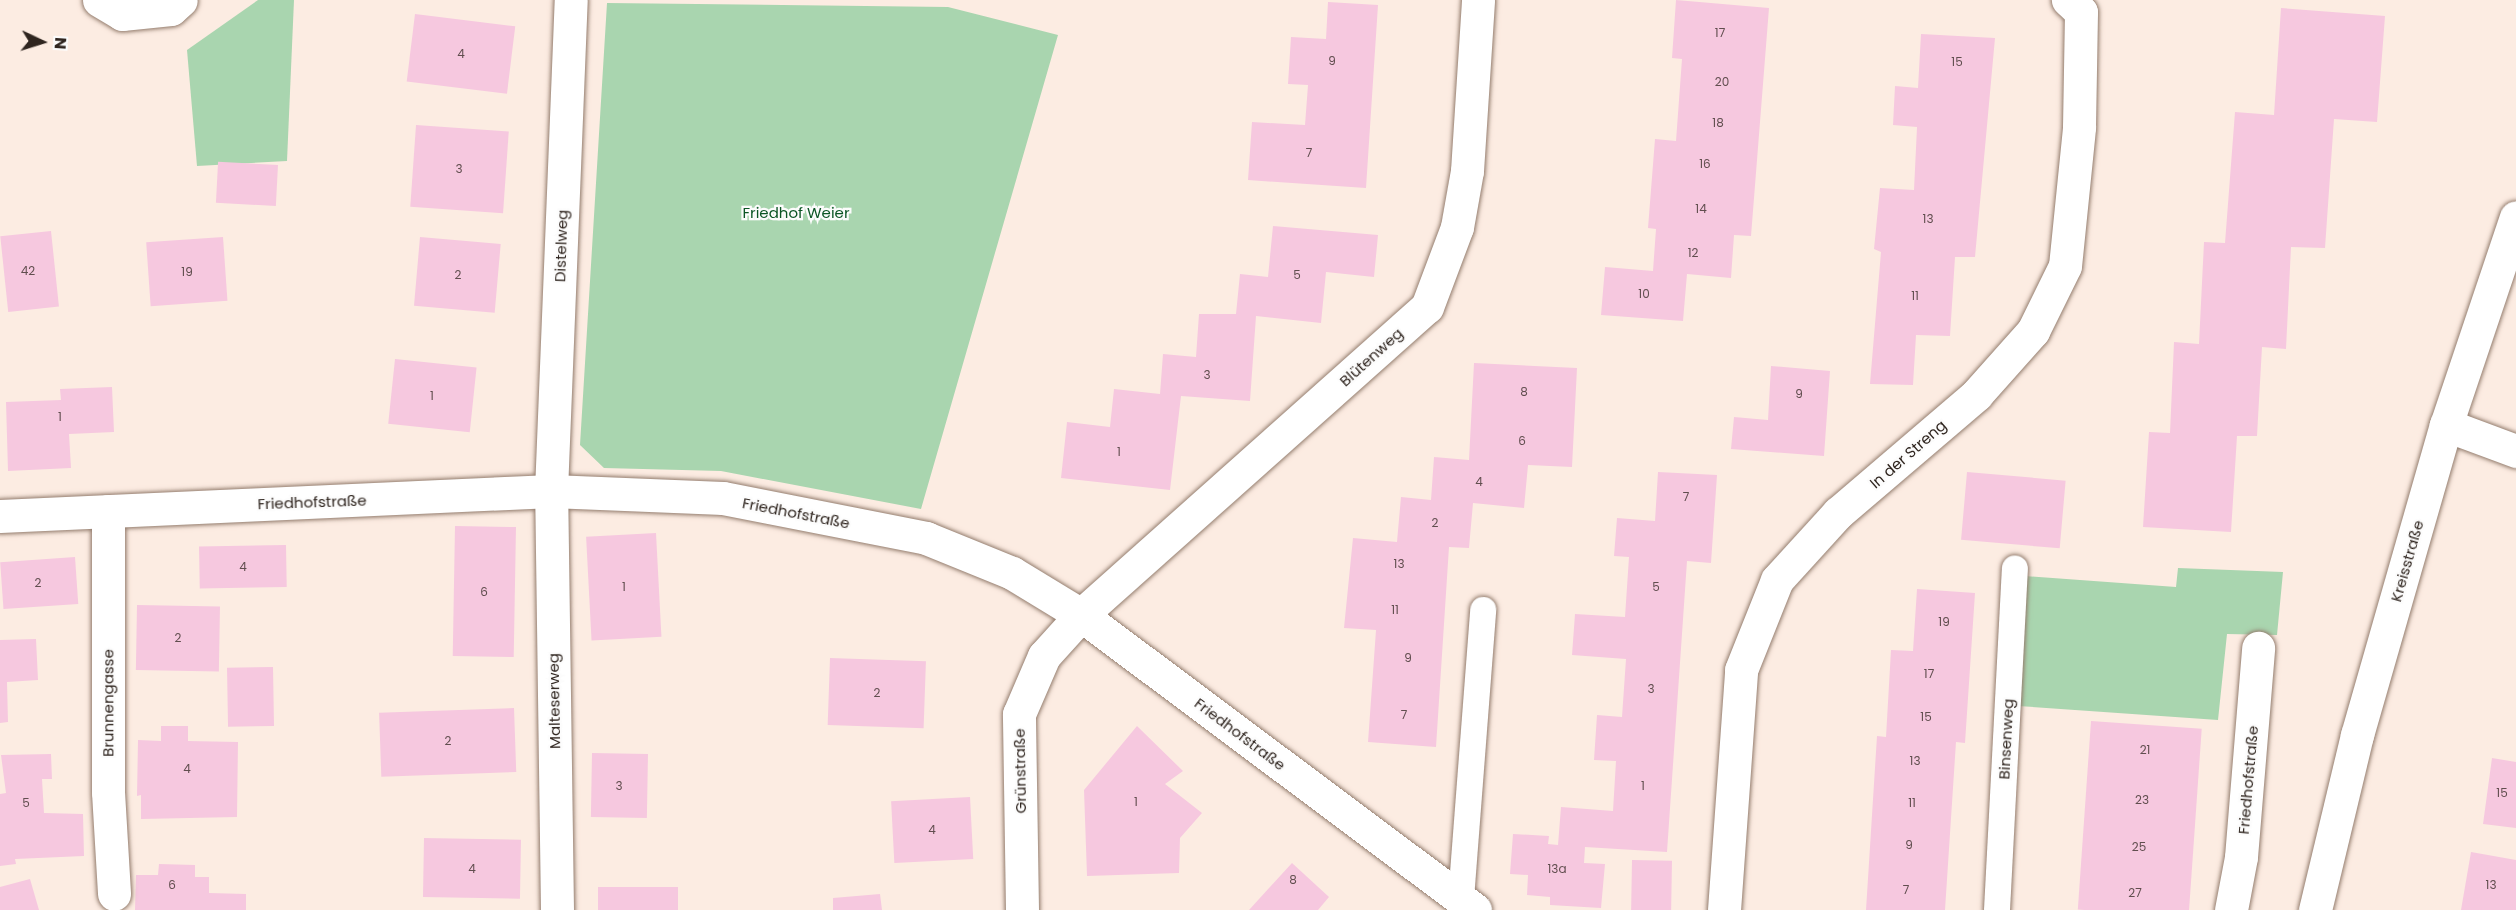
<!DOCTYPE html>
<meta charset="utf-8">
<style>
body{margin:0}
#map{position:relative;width:2516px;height:910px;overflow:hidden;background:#fcece2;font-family:Poppins,sans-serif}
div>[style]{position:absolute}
.green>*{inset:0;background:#a9d5af}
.building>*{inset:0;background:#f6c8df;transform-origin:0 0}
.roads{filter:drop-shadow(0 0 2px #947d6e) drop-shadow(0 0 2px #947d6e)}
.service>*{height:26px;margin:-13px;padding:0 13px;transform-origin:13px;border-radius:13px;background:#fff}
.minor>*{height:33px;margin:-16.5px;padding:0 16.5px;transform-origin:16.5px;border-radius:16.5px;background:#fff}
.tertiary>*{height:33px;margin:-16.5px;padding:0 16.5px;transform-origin:16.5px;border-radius:16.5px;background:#fff}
span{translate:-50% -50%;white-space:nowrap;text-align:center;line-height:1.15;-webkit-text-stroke:4.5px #fcfcfc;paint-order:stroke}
.number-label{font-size:12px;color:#614e4f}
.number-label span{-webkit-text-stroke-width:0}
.park-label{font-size:15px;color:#0b5524}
.street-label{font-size:15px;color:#2f251f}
.north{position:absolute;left:12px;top:12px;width:60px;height:60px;-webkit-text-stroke:4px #fcfcfc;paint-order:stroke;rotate:94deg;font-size:16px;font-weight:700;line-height:24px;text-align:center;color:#2f251f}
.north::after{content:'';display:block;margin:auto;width:21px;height:27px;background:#2f251f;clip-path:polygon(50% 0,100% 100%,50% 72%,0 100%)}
</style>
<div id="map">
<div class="green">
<div style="clip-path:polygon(258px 0,294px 0,287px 161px,197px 166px,187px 50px)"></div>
<div style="clip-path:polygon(607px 3px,948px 7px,1058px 35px,921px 509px,721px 471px,604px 468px,580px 445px)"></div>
<div style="clip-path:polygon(2178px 568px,2283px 572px,2277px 635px,2227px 634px,2218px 720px,2018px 706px,2024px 576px,2176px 587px)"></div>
</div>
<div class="building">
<div style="clip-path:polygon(1676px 0,1769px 8px,1751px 236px,1734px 235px,1731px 278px,1687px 274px,1683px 321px,1601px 315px,1605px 267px,1653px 271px,1656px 229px,1648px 228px,1655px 139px,1676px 141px,1682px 59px,1672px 58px)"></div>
<div style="clip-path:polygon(1328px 2px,1378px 5px,1366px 188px,1248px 180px,1252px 122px,1305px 125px,1308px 85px,1288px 84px,1291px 37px,1326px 39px)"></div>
<div style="clip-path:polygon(2281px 8px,2385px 16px,2377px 122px,2334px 119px,2325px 248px,2291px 247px,2286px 349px,2262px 347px,2257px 436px,2237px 436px,2231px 532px,2143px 527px,2149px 432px,2170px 433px,2174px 342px,2199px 344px,2204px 242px,2225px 243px,2235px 112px,2274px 115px)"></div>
<div style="left:415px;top:14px;width:101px;height:68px;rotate:7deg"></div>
<div style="clip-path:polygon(1921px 34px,1995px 38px,1975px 257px,1955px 257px,1950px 336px,1916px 335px,1913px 385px,1870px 384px,1881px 252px,1874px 249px,1880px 188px,1914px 190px,1917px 127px,1893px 125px,1895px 86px,1918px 88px)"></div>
<div style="left:416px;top:125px;width:93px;height:82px;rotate:4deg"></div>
<div style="left:278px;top:165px;width:41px;height:60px;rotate:93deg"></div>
<div style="clip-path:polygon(1273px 226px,1378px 235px,1374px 277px,1326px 272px,1321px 323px,1256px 316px,1250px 401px,1181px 396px,1170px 490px,1061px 478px,1067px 422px,1110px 427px,1114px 389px,1160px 394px,1163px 354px,1196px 357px,1199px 314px,1236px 314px,1240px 274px,1268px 277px)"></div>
<div style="left:51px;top:231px;width:76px;height:51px;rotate:84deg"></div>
<div style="left:223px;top:237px;width:64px;height:77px;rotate:86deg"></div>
<div style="left:420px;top:237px;width:81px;height:69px;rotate:5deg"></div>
<div style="left:395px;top:359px;width:82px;height:65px;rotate:6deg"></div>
<div style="clip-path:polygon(1474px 363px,1577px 368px,1572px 467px,1528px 465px,1524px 508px,1473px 503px,1469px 548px,1449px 547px,1436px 747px,1368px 742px,1376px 630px,1344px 628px,1353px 538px,1397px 542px,1401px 497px,1431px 500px,1434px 457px,1469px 460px)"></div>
<div style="clip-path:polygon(1771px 366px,1830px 371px,1824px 456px,1731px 449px,1734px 417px,1768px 420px)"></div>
<div style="clip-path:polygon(112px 387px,114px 432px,69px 434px,71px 468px,8px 471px,6px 402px,61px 400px,60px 389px)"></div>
<div style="clip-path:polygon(1658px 472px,1717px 475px,1711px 563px,1687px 561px,1667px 852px,1585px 847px,1584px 863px,1605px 864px,1601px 908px,1550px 905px,1550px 897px,1527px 895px,1528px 875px,1510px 874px,1513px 834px,1549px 836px,1548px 844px,1558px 845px,1561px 807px,1613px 811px,1616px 761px,1594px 760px,1597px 715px,1622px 717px,1626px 659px,1572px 655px,1575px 614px,1625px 617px,1629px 557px,1614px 556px,1617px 518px,1655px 521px)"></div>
<div style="left:1967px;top:472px;width:99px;height:68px;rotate:5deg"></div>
<div style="left:455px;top:526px;width:61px;height:130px;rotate:1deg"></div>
<div style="left:656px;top:533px;width:104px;height:70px;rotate:87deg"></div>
<div style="left:286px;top:545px;width:42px;height:87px;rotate:89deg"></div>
<div style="left:75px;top:557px;width:47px;height:75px;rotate:86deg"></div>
<div style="clip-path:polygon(1917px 589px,1975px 593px,1965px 743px,1956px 742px,1945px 910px,1866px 910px,1877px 736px,1886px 737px,1891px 650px,1913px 651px)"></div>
<div style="left:137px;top:605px;width:83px;height:65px;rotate:1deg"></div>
<div style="clip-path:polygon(36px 639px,38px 680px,7px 682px,8px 722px,0 723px,0 640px)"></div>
<div style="left:830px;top:658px;width:96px;height:67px;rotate:2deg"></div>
<div style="left:273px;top:667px;width:59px;height:46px;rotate:89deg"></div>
<div style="left:514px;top:708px;width:64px;height:135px;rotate:88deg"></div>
<div style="left:2091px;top:721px;width:111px;height:189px;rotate:4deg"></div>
<div style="clip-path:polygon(161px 726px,188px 726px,188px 741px,238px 742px,237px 817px,141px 819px,141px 795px,137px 796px,138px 740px,161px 741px)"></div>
<div style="clip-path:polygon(1137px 726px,1183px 771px,1165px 784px,1202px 813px,1180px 838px,1179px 873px,1087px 876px,1084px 790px)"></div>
<div style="left:592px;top:753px;width:56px;height:64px;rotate:1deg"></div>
<div style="clip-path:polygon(51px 754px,52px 779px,42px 779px,44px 813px,83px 814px,84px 856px,15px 859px,16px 864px,0 866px,0 794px,6px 793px,1px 755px)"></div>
<div style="clip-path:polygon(2492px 758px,2516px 762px,2516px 828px,2483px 824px)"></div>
<div style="left:970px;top:797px;width:62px;height:79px;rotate:87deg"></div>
<div style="left:424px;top:838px;width:97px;height:59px;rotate:1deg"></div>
<div style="clip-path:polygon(2471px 852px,2516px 860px,2516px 910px,2461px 910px)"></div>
<div style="left:1632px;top:860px;width:40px;height:50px;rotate:1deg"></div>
<div style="clip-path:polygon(1292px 863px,1329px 897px,1318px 910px,1249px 910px)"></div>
<div style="clip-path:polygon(159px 864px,195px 865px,195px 877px,209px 877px,209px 893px,246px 894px,246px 910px,135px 910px,136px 875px,158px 875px)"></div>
<div style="clip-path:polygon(30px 879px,39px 910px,0 910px,0 887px)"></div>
<div style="left:678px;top:887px;width:23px;height:80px;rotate:90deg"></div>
<div style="clip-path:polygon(880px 894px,882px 910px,833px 910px,833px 898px)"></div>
</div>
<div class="roads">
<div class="service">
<div style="left:1461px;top:899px;width:290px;rotate:-85.6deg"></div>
<div style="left:1997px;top:910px;width:342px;rotate:-87deg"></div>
</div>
<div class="minor">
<div style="left:99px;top:0;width:27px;rotate:31deg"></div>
<div style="left:122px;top:14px;width:49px;rotate:-5.8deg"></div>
<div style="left:171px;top:9px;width:13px;rotate:-42deg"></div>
<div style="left:2446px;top:425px;width:75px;rotate:20.4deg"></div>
<div style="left:108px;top:511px;width:281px;rotate:90deg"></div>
<div style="left:108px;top:792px;width:102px;rotate:86.6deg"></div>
<div style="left:0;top:516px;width:552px;rotate:-2.6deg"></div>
<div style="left:551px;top:491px;width:172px;rotate:2.3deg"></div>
<div style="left:723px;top:498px;width:207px;rotate:11.1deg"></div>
<div style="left:926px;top:538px;width:93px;rotate:22.1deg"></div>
<div style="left:1012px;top:573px;width:81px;rotate:31.3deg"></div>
<div style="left:1081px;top:615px;width:492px;rotate:36.8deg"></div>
<div style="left:557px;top:910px;width:419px;rotate:-90.8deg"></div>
<div style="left:551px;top:491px;width:491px;rotate:-87.7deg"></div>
<div style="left:1022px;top:910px;width:196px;rotate:-90.9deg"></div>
<div style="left:1019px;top:714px;width:63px;rotate:-66.7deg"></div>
<div style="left:1044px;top:656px;width:55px;rotate:-47.9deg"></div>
<div style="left:1081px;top:615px;width:463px;rotate:-41.7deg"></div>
<div style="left:1427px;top:307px;width:85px;rotate:-69.4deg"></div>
<div style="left:1457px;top:227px;width:57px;rotate:-79.9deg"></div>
<div style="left:1467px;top:171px;width:171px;rotate:-86.3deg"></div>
<div style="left:1724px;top:910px;width:241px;rotate:-85.9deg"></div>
<div style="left:1741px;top:670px;width:97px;rotate:-68.2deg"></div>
<div style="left:1777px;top:580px;width:91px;rotate:-47.7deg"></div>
<div style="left:1838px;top:513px;width:182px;rotate:-40.5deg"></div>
<div style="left:1976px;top:395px;width:86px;rotate:-48.3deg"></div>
<div style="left:2033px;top:331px;width:72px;rotate:-63.8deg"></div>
<div style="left:2065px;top:266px;width:140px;rotate:-84.2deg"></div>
<div style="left:2079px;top:127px;width:115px;rotate:-89deg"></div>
<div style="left:2081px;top:12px;width:18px;rotate:-137deg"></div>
<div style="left:2231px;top:910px;width:54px;rotate:-79.3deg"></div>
<div style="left:2241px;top:857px;width:210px;rotate:-85.3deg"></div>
</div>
<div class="tertiary">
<div style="left:2315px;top:910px;width:180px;rotate:-76.5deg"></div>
<div style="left:2357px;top:735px;width:323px;rotate:-74deg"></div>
<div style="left:2446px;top:425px;width:219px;rotate:-71.4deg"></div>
</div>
</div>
<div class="number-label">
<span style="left:1720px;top:33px">17</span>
<span style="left:461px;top:54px">4</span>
<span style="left:1332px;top:61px">9</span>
<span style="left:1957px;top:62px">15</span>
<span style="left:1722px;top:82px">20</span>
<span style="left:1718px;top:123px">18</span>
<span style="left:1309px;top:153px">7</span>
<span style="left:1705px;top:164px">16</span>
<span style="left:459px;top:169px">3</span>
<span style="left:1701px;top:209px">14</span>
<span style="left:1928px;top:219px">13</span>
<span style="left:1693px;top:253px">12</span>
<span style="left:28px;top:271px">42</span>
<span style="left:187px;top:272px">19</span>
<span style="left:458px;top:275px">2</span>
<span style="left:1297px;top:275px">5</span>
<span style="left:1644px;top:294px">10</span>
<span style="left:1915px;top:296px">11</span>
<span style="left:1207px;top:375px">3</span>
<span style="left:1524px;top:392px">8</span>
<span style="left:1799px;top:394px">9</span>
<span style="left:432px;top:396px">1</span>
<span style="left:60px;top:417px">1</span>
<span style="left:1522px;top:441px">6</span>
<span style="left:1119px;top:452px">1</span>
<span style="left:1479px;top:482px">4</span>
<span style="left:1686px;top:497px">7</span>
<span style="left:1435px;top:523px">2</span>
<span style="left:1399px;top:564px">13</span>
<span style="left:243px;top:567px">4</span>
<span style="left:38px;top:583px">2</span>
<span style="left:624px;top:587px">1</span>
<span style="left:1656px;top:587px">5</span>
<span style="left:484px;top:592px">6</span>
<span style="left:1395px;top:610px">11</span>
<span style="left:1944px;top:622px">19</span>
<span style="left:178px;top:638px">2</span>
<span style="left:1408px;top:658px">9</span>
<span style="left:1929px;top:674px">17</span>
<span style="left:1651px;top:689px">3</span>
<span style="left:877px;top:693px">2</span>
<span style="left:1404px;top:715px">7</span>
<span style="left:1926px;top:717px">15</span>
<span style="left:448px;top:741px">2</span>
<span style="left:2145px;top:750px">21</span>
<span style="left:1915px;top:761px">13</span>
<span style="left:187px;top:769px">4</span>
<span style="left:619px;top:786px">3</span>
<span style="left:1643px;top:786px">1</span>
<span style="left:2502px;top:793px">15</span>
<span style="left:2142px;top:800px">23</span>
<span style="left:1136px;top:802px">1</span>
<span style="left:26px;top:803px">5</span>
<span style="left:1912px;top:803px">11</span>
<span style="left:932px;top:830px">4</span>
<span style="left:1909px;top:845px">9</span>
<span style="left:2139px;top:847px">25</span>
<span style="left:472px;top:869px">4</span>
<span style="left:1557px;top:869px">13a</span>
<span style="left:1293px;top:880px">8</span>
<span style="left:172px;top:885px">6</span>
<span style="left:2491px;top:885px">13</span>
<span style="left:1906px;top:890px">7</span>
<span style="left:2135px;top:893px">27</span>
</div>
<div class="park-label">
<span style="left:796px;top:213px">Friedhof Weier</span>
</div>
<div class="street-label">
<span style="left:561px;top:246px;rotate:-88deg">Distelweg</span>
<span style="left:1371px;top:357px;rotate:-42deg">Blütenweg</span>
<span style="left:1908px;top:454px;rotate:-41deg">In der Streng</span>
<span style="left:312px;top:502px;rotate:-2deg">Friedhofstraße</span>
<span style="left:796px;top:513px;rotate:11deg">Friedhofstraße</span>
<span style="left:2407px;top:561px;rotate:-74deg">Kreisstraße</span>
<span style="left:554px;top:701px;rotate:-91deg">Malteserweg</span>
<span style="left:108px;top:703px;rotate:-90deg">Brunnengasse</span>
<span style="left:1240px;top:734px;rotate:37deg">Friedhofstraße</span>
<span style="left:2006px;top:739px;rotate:-87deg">Binsenweg</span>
<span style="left:1020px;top:771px;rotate:-91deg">Grünstraße</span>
<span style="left:2248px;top:780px;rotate:-85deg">Friedhofstraße</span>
</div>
<div class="north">N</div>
</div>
